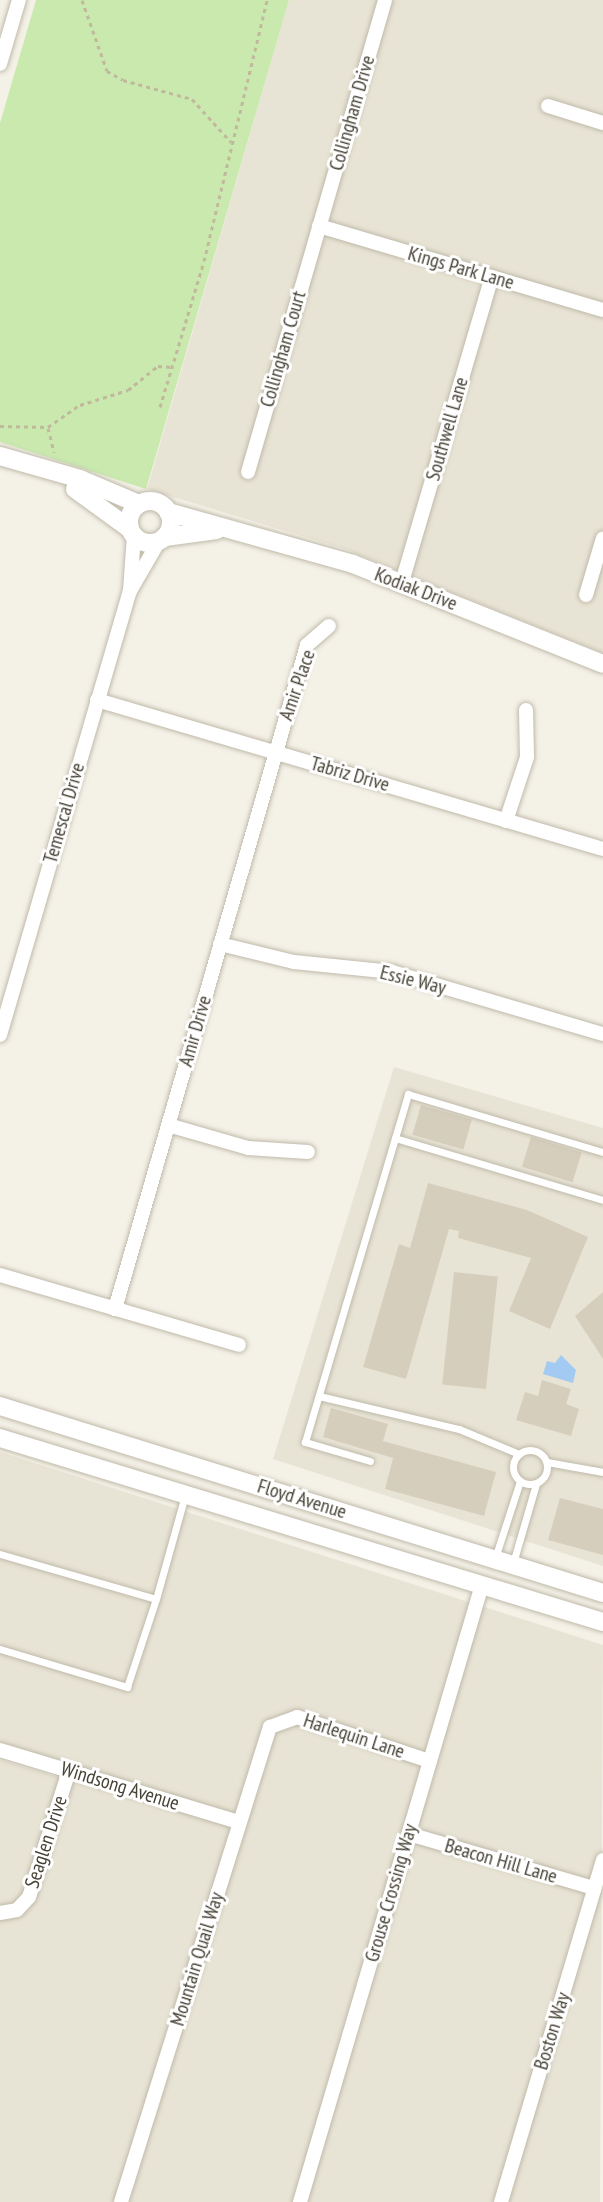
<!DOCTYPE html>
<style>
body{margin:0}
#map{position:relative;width:603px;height:2202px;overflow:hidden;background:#f4f1e7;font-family:"PT Sans Narrow",sans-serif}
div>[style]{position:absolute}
.residential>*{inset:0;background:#e8e4d5}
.green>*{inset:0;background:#c9e9af}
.water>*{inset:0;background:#a3caf2}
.building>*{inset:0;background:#d6cebd;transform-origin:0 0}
.path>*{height:3px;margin-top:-1.5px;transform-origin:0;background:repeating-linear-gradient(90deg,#c2b89b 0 4px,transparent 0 8px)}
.roads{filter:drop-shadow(0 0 2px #c0baaa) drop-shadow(0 0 2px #c0baaa)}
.service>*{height:7px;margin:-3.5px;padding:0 3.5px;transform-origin:3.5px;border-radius:3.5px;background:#fff}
.service>.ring{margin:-3.5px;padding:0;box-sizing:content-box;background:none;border:7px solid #fff;border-radius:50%}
.minor>*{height:14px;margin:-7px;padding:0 7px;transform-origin:7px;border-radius:7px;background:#fff}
.tertiary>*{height:18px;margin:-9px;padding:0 9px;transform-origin:9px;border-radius:9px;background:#fff}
.tertiary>.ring{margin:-9px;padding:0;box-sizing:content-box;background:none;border:18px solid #fff;border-radius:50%}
span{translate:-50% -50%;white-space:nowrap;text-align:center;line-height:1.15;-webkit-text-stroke:6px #fff;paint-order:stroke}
.street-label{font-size:20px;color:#474236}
</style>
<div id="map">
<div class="residential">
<div style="clip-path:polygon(289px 0,603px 0,603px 653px,345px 549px,147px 489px)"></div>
<div style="clip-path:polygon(394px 1067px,603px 1128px,603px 1566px,273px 1459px)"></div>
<div style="clip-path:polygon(0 1452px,603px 1645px,600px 2202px,0 2202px,0 1760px,141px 1802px,144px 1788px,0 1743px)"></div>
</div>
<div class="green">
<div style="clip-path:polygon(36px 0,289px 0,146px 489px,0 442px,0 123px)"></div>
</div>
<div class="water">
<div style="clip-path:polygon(561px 1355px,576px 1370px,573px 1383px,543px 1374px,547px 1361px,555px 1363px)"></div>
</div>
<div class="building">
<div style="left:421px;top:1105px;width:53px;height:31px;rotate:16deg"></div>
<div style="left:531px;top:1137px;width:53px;height:31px;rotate:17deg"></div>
<div style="clip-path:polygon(428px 1183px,527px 1210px,588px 1237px,550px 1329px,509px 1311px,531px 1258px,458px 1238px,459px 1231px,449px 1229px,406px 1379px,363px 1367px,399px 1244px,410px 1248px)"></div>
<div style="left:454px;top:1272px;width:44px;height:113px;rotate:6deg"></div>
<div style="clip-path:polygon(603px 1292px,603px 1359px,575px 1316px)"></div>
<div style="clip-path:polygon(542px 1380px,571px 1389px,566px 1404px,579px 1409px,571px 1436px,516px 1420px,525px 1392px,538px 1396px)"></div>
<div style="clip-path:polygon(331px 1408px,388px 1424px,383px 1441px,496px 1472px,484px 1516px,385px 1489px,393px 1458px,323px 1437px)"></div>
<div style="clip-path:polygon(560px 1498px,603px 1509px,603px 1555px,548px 1540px)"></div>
</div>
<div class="path">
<div style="left:82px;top:0;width:75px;rotate:70.6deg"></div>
<div style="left:107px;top:71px;width:18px;rotate:29deg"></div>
<div style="left:123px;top:80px;width:72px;rotate:15.4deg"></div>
<div style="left:192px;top:99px;width:58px;rotate:47.8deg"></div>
<div style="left:160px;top:407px;width:152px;rotate:-73.2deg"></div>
<div style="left:204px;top:261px;width:268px;rotate:-76.4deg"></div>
<div style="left:0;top:426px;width:48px;rotate:1.2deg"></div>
<div style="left:48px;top:427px;width:39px;rotate:-35deg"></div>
<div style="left:80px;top:405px;width:50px;rotate:-17.4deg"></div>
<div style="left:128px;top:390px;width:38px;rotate:-39deg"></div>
<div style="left:158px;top:366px;width:14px;rotate:4deg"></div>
<div style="left:48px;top:428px;width:25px;rotate:76deg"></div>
</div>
<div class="roads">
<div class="service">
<div style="left:395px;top:1138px;width:217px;rotate:16.6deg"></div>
<div style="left:319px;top:1396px;width:144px;rotate:13.3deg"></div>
<div style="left:459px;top:1429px;width:65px;rotate:22.6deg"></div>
<div class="ring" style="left:513px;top:1450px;width:27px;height:27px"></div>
<div style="left:370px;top:1461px;width:68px;rotate:-163.7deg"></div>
<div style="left:305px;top:1442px;width:363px;rotate:-73.5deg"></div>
<div style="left:408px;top:1094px;width:203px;rotate:16.6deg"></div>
<div style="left:547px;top:1462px;width:57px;rotate:10.1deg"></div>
<div style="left:0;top:1554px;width:162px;rotate:16.1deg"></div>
<div style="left:156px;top:1599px;width:108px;rotate:-74.4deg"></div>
<div style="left:495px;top:1558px;width:81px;rotate:-72deg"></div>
<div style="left:513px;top:1563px;width:82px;rotate:-73.8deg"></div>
<div style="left:0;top:1649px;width:133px;rotate:16.7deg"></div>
<div style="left:127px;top:1687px;width:93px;rotate:-71.8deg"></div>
</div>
<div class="minor">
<div style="left:0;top:64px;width:67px;rotate:-73.5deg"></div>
<div style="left:548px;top:106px;width:58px;rotate:17.2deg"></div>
<div style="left:319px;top:226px;width:296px;rotate:16.5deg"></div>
<div style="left:248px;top:472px;width:491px;rotate:-73.8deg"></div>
<div style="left:402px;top:582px;width:318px;rotate:-73.6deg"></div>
<div style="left:130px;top:591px;width:56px;rotate:-85.9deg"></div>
<div style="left:586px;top:595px;width:59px;rotate:-73.4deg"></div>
<div style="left:97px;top:700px;width:527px;rotate:16.41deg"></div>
<div style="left:506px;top:821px;width:67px;rotate:-71.8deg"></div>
<div style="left:527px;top:757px;width:47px;rotate:-91.2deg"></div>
<div style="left:220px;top:944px;width:76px;rotate:13.7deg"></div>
<div style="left:294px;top:962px;width:99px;rotate:5.8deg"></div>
<div style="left:392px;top:972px;width:220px;rotate:16.4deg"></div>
<div style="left:0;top:1035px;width:463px;rotate:-73.7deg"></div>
<div style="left:130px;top:591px;width:58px;rotate:-59.9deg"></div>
<div style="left:168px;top:1125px;width:83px;rotate:16deg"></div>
<div style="left:248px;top:1148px;width:60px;rotate:3.8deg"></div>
<div style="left:0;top:1275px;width:249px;rotate:16.3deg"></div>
<div style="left:115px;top:1309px;width:691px;rotate:-73.87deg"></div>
<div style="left:307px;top:645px;width:29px;rotate:-41deg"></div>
<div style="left:0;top:1750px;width:250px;rotate:16.8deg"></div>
<div style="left:409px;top:1834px;width:193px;rotate:16.3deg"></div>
<div style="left:0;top:1913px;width:17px;rotate:-10deg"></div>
<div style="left:17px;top:1910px;width:18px;rotate:-47deg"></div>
<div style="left:29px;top:1897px;width:132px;rotate:-72.4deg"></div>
<div style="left:121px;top:2202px;width:498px;rotate:-72.6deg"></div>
<div style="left:270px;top:1727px;width:29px;rotate:-20deg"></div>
<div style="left:297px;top:1717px;width:139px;rotate:18.4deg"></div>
<div style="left:300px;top:2202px;width:643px;rotate:-73.57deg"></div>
<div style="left:501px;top:2202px;width:357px;rotate:-73.4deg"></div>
</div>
<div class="tertiary">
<div style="left:0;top:456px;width:83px;rotate:16deg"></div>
<div style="left:80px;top:479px;width:64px;rotate:23deg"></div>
<div style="left:75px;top:489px;width:68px;rotate:36deg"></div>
<div class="ring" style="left:129px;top:501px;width:24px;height:24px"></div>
<div style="left:168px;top:512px;width:192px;rotate:15.7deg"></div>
<div style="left:353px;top:564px;width:269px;rotate:21.8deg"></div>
<div style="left:165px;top:537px;width:52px;rotate:-7.7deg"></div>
<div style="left:0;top:1406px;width:631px;rotate:17.23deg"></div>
<div style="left:0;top:1438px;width:630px;rotate:16.97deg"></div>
</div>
</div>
<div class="street-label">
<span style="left:352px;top:113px;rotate:-74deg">Collingham Drive</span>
<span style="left:461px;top:268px;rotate:16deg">Kings Park Lane</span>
<span style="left:283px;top:349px;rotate:-74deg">Collingham Court</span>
<span style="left:447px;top:429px;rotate:-74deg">Southwell Lane</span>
<span style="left:416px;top:589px;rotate:21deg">Kodiak Drive</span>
<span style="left:297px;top:685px;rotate:-71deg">Amir Place</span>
<span style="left:350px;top:774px;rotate:16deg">Tabriz Drive</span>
<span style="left:64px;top:813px;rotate:-74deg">Temescal Drive</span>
<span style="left:413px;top:980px;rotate:14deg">Essie Way</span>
<span style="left:195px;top:1031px;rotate:-74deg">Amir Drive</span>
<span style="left:302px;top:1499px;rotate:17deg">Floyd Avenue</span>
<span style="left:354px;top:1736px;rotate:18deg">Harlequin Lane</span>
<span style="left:120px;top:1786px;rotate:17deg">Windsong Avenue</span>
<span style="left:46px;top:1842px;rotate:-72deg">Seaglen Drive</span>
<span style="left:501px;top:1861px;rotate:16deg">Beacon Hill Lane</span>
<span style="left:391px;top:1893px;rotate:-74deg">Grouse Crossing Way</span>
<span style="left:197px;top:1959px;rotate:-73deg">Mountain Quail Way</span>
<span style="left:552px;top:2031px;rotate:-73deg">Boston Way</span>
</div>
</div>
